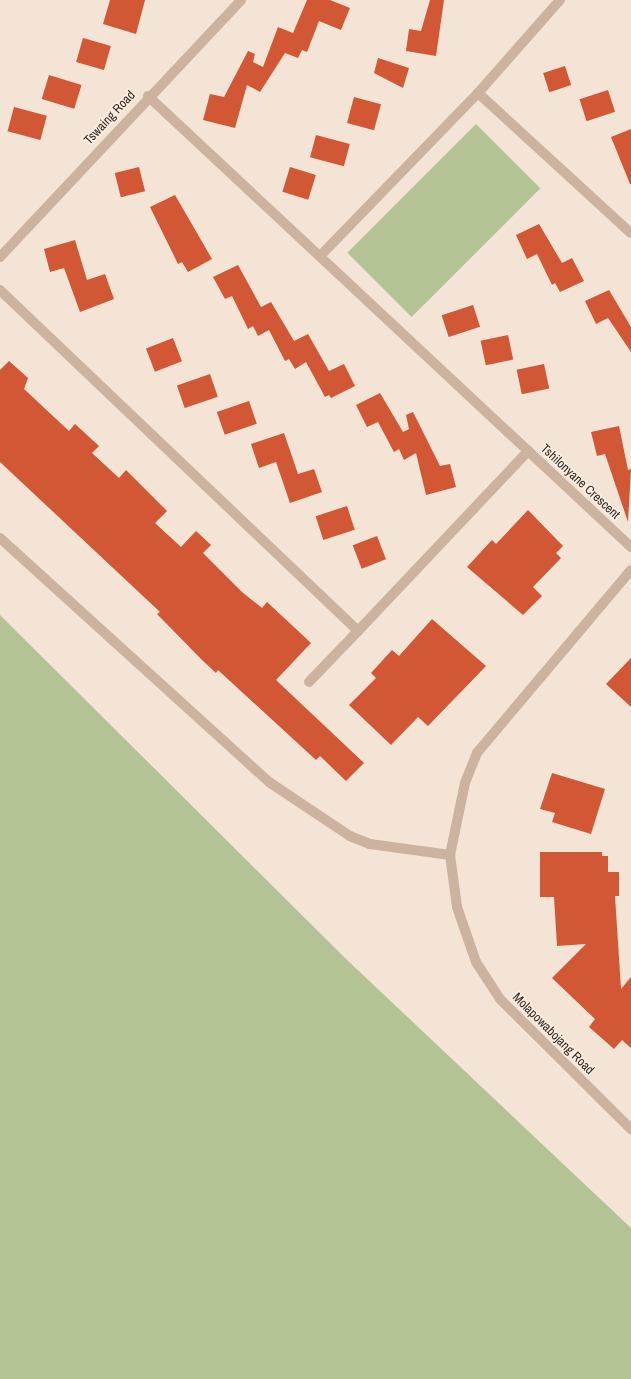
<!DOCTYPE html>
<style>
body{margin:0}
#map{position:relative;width:631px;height:1379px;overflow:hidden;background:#f3e4d5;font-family:"Archivo Narrow",sans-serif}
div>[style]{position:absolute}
.green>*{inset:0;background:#b4c394;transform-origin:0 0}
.building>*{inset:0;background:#d25734;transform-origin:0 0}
.minor>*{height:10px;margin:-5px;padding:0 5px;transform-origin:5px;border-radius:5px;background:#ccb3a0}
span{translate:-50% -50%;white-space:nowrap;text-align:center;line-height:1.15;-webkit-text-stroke:3.5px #fbeee1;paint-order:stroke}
.street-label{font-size:13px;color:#352924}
</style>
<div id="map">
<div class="green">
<div style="left:476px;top:124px;width:91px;height:182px;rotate:45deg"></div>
<div style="clip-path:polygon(0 615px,345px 958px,631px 1228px,631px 1379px,0 1379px)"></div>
</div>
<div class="building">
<div style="clip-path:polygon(110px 0,145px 0,136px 34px,103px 24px)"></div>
<div style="clip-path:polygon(307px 0,330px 0,350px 8px,341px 30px,319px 21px,307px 52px,302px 50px,298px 58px,285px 53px,260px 92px,247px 85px,235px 128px,203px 120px,210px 94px,224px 97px,248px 51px,255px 54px,253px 62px,263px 67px,278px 27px,293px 33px)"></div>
<div style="clip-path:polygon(430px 0,444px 0,436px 56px,406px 51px,409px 29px,421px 31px)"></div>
<div style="left:83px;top:38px;width:29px;height:25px;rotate:16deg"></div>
<div style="clip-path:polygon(378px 58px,409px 68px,403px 88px,374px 73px)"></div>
<div style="left:565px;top:66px;width:20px;height:23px;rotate:72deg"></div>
<div style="left:49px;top:75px;width:34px;height:25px;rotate:17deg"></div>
<div style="left:608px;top:90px;width:23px;height:30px;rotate:72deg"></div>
<div style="left:354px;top:97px;width:28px;height:27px;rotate:15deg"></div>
<div style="left:14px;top:107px;width:34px;height:25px;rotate:15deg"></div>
<div style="clip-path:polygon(631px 129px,631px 184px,630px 184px,611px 137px)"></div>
<div style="left:316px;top:135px;width:35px;height:23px;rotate:15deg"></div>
<div style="left:139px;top:167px;width:25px;height:25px;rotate:76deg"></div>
<div style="left:290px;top:167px;width:27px;height:26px;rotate:17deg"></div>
<div style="clip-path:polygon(175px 195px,212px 259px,188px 272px,182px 262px,178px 264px,150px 207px)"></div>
<div style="clip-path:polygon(539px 224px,562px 263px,572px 258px,584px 281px,560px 292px,555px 283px,552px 285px,537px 254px,527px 259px,516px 235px)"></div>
<div style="clip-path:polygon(75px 240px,87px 280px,105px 274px,114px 299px,80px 312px,64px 268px,50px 272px,44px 249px)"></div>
<div style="clip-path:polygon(238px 265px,261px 307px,271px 302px,294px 341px,308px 334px,329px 371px,344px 364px,355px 386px,331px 398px,329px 395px,325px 397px,306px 362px,295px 369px,289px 359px,285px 361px,269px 330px,258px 336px,253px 326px,248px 329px,232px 296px,225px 299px,213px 277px)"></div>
<div style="clip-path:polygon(609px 290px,631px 327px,631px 352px,608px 318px,596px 324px,585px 301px)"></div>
<div style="left:473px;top:305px;width:23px;height:33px;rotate:72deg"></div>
<div style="left:508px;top:335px;width:25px;height:28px;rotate:78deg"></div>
<div style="left:173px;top:338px;width:25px;height:29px;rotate:69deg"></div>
<div style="clip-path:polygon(9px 361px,28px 378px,24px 389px,69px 431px,75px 424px,99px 446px,92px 453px,119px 478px,126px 470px,167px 511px,155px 523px,181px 547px,196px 531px,211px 545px,203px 553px,242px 592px,262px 608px,267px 602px,311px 643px,276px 680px,364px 763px,346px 781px,320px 756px,316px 760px,218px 670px,216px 673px,202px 660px,157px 614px,160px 612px,0 462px,0 370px)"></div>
<div style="left:544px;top:364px;width:25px;height:28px;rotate:78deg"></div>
<div style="left:210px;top:374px;width:24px;height:35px;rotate:71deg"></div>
<div style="clip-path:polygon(380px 393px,403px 432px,409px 429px,406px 415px,413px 412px,440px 466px,450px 464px,456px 487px,426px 495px,416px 453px,404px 460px,399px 449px,394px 452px,378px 422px,367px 427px,356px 405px)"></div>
<div style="left:249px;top:401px;width:24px;height:34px;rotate:71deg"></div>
<div style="clip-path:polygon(619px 426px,628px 470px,631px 469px,628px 522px,605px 454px,597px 456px,591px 432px)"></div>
<div style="clip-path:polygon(284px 433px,298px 474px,314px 469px,322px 492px,290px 503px,276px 462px,259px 468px,251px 444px)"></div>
<div style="left:347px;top:506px;width:25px;height:33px;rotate:72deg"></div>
<div style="clip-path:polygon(528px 510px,563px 546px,556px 553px,561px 558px,533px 587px,542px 596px,523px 615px,467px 567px,492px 540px,496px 544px)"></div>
<div style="left:377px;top:536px;width:25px;height:26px;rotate:69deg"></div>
<div style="clip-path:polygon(432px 619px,486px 666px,428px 726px,418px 717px,391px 745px,349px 705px,376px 678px,371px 673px,392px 650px,399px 656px)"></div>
<div style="clip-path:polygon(631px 658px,631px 707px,606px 684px)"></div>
<div style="clip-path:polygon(552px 773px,605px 789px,591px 834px,552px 822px,555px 813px,540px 809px)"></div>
<div style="clip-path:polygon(540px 852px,602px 852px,602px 856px,608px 856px,608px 872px,619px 872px,619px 896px,615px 896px,621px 989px,631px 977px,631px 1048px,622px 1040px,614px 1049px,589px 1027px,595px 1019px,552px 978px,586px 944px,557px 946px,554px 897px,540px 897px)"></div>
</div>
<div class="minor">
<div style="left:478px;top:93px;width:207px;rotate:42.5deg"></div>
<div style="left:148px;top:96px;width:661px;rotate:43.04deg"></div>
<div style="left:322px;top:254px;width:224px;rotate:-45.9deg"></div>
<div style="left:478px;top:93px;width:124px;rotate:-48.6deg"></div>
<div style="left:0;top:257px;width:352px;rotate:-46.8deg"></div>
<div style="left:0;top:290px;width:494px;rotate:43.6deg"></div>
<div style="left:358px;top:631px;width:248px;rotate:-46.6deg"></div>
<div style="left:0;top:538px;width:363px;rotate:42.2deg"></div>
<div style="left:269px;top:782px;width:97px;rotate:33.7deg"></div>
<div style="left:350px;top:836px;width:22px;rotate:22deg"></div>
<div style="left:370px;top:844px;width:81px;rotate:7.8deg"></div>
<div style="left:631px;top:570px;width:239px;rotate:130.1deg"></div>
<div style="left:477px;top:753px;width:32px;rotate:112deg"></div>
<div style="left:465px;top:783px;width:74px;rotate:101.8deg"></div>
<div style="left:450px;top:855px;width:52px;rotate:82.3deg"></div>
<div style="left:457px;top:907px;width:58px;rotate:70.9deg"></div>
<div style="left:476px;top:962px;width:44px;rotate:57deg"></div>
<div style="left:500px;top:999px;width:185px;rotate:44.8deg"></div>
<div style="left:309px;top:682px;width:71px;rotate:-46.1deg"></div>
</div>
<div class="street-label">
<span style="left:110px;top:118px;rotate:-47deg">Tswaing Road</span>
<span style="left:580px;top:482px;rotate:43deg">Tshilonyane Crescent</span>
<span style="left:553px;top:1034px;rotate:45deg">Molapowabojang Road</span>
</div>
</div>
